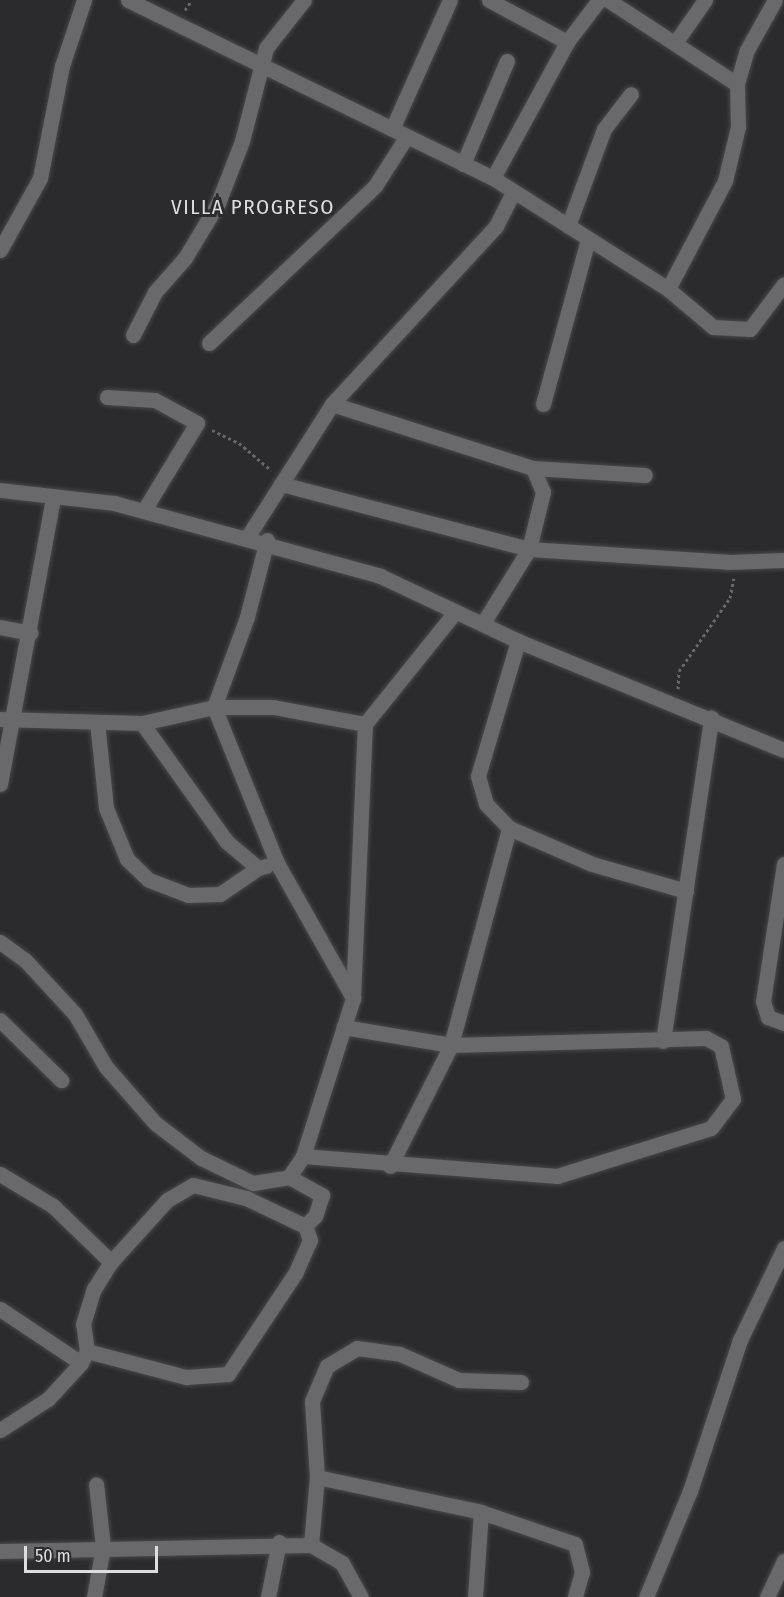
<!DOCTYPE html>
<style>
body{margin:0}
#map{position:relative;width:784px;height:1597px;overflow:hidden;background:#2b2b2f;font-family:"Fira Sans Condensed",sans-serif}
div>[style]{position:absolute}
.path>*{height:3px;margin-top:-1.5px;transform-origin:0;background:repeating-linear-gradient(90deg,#68686c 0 3px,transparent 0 6px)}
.roads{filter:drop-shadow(0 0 2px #48484b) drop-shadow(0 0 2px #48484b)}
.street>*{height:15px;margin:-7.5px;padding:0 7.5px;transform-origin:7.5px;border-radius:7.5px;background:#68686d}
span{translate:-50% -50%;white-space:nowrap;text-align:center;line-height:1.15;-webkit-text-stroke:6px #2b2b2f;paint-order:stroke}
.neighbourhood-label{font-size:21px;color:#dddddf;letter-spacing:1.5px}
.scale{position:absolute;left:24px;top:1546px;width:134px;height:27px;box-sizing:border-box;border:3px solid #dddddf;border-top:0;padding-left:8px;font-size:18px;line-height:21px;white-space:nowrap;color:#dddddf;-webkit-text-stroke:4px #2b2b2f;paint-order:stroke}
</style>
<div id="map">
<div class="path">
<div style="left:185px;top:10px;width:12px;rotate:-55deg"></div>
<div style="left:212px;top:430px;width:30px;rotate:26deg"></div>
<div style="left:239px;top:443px;width:42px;rotate:40.2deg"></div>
<div style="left:678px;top:689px;width:18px;rotate:-87deg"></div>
<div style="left:679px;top:671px;width:89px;rotate:-55.1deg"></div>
<div style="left:730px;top:598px;width:20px;rotate:-79deg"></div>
</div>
<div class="roads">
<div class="street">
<div style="left:128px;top:0;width:406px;rotate:26deg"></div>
<div style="left:493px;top:178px;width:207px;rotate:32.4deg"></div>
<div style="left:668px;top:289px;width:59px;rotate:40.2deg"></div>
<div style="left:713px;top:327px;width:37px;rotate:3deg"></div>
<div style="left:750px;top:329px;width:56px;rotate:-52.9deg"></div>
<div style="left:489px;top:0;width:89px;rotate:28.3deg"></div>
<div style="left:608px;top:0;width:154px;rotate:33.1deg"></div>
<div style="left:677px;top:40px;width:49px;rotate:-55deg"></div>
<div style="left:392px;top:129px;width:141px;rotate:-65.8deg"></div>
<div style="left:463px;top:164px;width:112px;rotate:-66.9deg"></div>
<div style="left:493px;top:178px;width:155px;rotate:-61.4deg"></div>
<div style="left:567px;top:42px;width:53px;rotate:-52.7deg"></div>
<div style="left:568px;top:226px;width:103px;rotate:-69.6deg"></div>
<div style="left:604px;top:129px;width:44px;rotate:-52.4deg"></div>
<div style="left:0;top:250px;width:82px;rotate:-60.9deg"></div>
<div style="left:40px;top:178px;width:114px;rotate:-78.9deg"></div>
<div style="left:62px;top:66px;width:70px;rotate:-71.6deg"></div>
<div style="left:668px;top:289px;width:122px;rotate:-62.2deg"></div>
<div style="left:725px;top:181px;width:56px;rotate:-76.5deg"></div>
<div style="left:738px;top:127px;width:43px;rotate:-91.3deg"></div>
<div style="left:737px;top:84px;width:35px;rotate:-74deg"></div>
<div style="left:747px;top:50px;width:57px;rotate:-60.8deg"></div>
<div style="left:133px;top:335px;width:48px;rotate:-62.9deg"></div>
<div style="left:155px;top:292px;width:45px;rotate:-48.6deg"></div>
<div style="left:185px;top:258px;width:64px;rotate:-59deg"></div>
<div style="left:218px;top:203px;width:66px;rotate:-68.8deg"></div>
<div style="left:242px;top:141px;width:96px;rotate:-75.5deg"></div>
<div style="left:266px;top:48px;width:61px;rotate:-51.6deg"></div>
<div style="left:209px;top:343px;width:228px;rotate:-43.4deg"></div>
<div style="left:375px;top:186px;width:59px;rotate:-57.4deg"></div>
<div style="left:107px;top:397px;width:48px;rotate:3.6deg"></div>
<div style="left:155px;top:400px;width:48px;rotate:28.7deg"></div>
<div style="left:197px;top:423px;width:102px;rotate:121.3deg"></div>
<div style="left:332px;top:404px;width:211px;rotate:17.7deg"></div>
<div style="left:533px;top:468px;width:112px;rotate:3.6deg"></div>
<div style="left:543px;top:404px;width:171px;rotate:-74.7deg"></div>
<div style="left:281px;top:484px;width:256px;rotate:14.7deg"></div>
<div style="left:529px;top:549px;width:199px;rotate:3.7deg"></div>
<div style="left:728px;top:562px;width:56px;rotate:-2deg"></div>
<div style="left:0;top:490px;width:115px;rotate:6.5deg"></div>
<div style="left:114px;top:503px;width:276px;rotate:15.3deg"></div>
<div style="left:380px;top:576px;width:153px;rotate:25.2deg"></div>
<div style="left:518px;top:641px;width:287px;rotate:22.3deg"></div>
<div style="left:248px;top:536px;width:156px;rotate:-57.5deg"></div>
<div style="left:332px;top:404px;width:242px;rotate:-47.3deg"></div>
<div style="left:496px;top:226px;width:38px;rotate:-63deg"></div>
<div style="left:267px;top:540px;width:80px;rotate:104.6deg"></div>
<div style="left:247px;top:617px;width:96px;rotate:110.1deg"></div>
<div style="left:214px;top:707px;width:168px;rotate:68deg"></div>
<div style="left:277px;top:863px;width:155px;rotate:60.6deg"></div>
<div style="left:483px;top:623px;width:87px;rotate:-58.1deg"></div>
<div style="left:529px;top:549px;width:59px;rotate:-76.2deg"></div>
<div style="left:543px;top:492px;width:26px;rotate:-113deg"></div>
<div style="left:0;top:627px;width:31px;rotate:11deg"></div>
<div style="left:518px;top:641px;width:141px;rotate:106.5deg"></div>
<div style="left:478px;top:776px;width:29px;rotate:74deg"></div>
<div style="left:486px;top:804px;width:33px;rotate:46deg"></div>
<div style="left:509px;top:828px;width:90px;rotate:23.4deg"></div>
<div style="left:592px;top:864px;width:98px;rotate:16deg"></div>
<div style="left:0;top:719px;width:142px;rotate:1.6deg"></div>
<div style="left:142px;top:723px;width:74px;rotate:-12.5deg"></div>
<div style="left:214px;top:707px;width:59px"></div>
<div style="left:273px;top:707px;width:94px;rotate:10.5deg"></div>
<div style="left:365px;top:724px;width:144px;rotate:-51.2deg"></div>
<div style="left:97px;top:722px;width:86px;rotate:84deg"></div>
<div style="left:106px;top:808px;width:55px;rotate:67.6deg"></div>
<div style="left:127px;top:859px;width:30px;rotate:44deg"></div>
<div style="left:149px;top:880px;width:42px;rotate:21deg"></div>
<div style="left:188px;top:895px;width:32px;rotate:-2deg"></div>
<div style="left:220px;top:894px;width:46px;rotate:-34.4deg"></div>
<div style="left:142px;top:723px;width:146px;rotate:54.5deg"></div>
<div style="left:227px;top:842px;width:40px;rotate:40deg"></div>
<div style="left:258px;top:868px;width:8px;rotate:-14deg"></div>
<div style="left:0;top:784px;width:292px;rotate:-79.5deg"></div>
<div style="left:784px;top:864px;width:139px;rotate:98.7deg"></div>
<div style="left:763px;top:1001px;width:17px;rotate:73deg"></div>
<div style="left:768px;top:1017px;width:17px;rotate:21deg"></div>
<div style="left:0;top:942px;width:31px;rotate:36deg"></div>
<div style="left:25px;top:960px;width:74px;rotate:47.2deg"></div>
<div style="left:75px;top:1014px;width:61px;rotate:59.7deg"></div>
<div style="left:106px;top:1067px;width:74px;rotate:48.8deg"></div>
<div style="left:155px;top:1123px;width:58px;rotate:37.3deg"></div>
<div style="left:201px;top:1158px;width:58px;rotate:25.7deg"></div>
<div style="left:253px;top:1183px;width:36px;rotate:-9deg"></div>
<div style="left:289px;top:1177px;width:25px;rotate:-56deg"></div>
<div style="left:303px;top:1156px;width:166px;rotate:-72.4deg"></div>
<div style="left:353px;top:998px;width:274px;rotate:-87.5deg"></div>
<div style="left:0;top:1020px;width:86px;rotate:44.5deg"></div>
<div style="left:663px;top:1041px;width:327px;rotate:-81.5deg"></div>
<div style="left:303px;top:1156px;width:255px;rotate:4.5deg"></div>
<div style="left:557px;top:1176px;width:161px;rotate:-17.3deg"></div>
<div style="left:711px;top:1128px;width:36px;rotate:-53deg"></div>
<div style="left:733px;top:1099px;width:54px;rotate:-102.8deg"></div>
<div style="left:721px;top:1046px;width:17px;rotate:-152deg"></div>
<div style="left:706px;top:1038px;width:255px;rotate:178.4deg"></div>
<div style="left:451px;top:1045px;width:109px;rotate:-170.5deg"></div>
<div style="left:390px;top:1166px;width:136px;rotate:-63.2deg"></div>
<div style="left:451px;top:1045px;width:225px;rotate:-75deg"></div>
<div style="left:0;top:1174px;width:62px;rotate:31.1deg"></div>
<div style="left:53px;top:1206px;width:81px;rotate:44deg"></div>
<div style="left:289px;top:1177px;width:38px;rotate:29deg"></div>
<div style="left:322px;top:1195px;width:22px;rotate:108deg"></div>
<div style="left:315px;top:1216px;width:14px;rotate:135deg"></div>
<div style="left:0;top:1309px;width:97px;rotate:33.7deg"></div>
<div style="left:0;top:1430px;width:57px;rotate:-32.9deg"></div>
<div style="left:48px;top:1399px;width:49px;rotate:-47.5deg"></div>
<div style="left:81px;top:1363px;width:13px;rotate:-63deg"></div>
<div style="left:87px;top:1351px;width:27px;rotate:-98deg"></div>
<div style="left:83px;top:1324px;width:37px;rotate:-73deg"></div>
<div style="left:94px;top:1289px;width:32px;rotate:-58deg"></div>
<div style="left:111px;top:1262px;width:84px;rotate:-47.9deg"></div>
<div style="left:167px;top:1200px;width:30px;rotate:-30deg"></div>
<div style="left:193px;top:1185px;width:55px;rotate:13.8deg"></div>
<div style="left:246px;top:1198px;width:65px;rotate:25.4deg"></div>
<div style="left:305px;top:1226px;width:15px;rotate:70deg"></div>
<div style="left:310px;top:1240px;width:35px;rotate:114deg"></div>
<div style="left:296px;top:1272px;width:123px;rotate:123.7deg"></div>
<div style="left:228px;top:1374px;width:42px;rotate:175.9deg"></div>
<div style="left:186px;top:1377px;width:102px;rotate:-165.3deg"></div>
<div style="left:317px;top:1477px;width:168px;rotate:12deg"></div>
<div style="left:481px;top:1512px;width:99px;rotate:18.8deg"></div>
<div style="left:575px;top:1544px;width:29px;rotate:76deg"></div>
<div style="left:582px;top:1572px;width:26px;rotate:106deg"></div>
<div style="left:311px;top:1545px;width:68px;rotate:-85deg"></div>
<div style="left:317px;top:1477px;width:76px;rotate:-93.8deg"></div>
<div style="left:312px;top:1401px;width:38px;rotate:-67deg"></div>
<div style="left:327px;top:1366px;width:35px;rotate:-31deg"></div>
<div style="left:357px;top:1348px;width:43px;rotate:7.9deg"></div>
<div style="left:400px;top:1354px;width:64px;rotate:23.8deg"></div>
<div style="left:459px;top:1380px;width:62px;rotate:1.8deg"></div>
<div style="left:0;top:1551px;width:311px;rotate:-1.1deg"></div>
<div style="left:311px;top:1545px;width:36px;rotate:30deg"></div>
<div style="left:342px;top:1563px;width:39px;rotate:61deg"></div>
<div style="left:94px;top:1597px;width:51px;rotate:-79.8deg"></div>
<div style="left:103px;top:1547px;width:63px;rotate:-96.3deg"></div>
<div style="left:268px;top:1597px;width:56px;rotate:-78.7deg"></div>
<div style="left:475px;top:1597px;width:85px;rotate:-86deg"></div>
<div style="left:646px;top:1597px;width:115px;rotate:-67.5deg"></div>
<div style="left:690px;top:1491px;width:159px;rotate:-71.7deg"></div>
<div style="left:740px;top:1340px;width:102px;rotate:-64.4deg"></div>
<div style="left:767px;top:1597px;width:40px;rotate:-65deg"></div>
</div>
</div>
<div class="neighbourhood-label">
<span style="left:253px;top:207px">VILLA PROGRESO</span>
</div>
<div class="scale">50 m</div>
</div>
